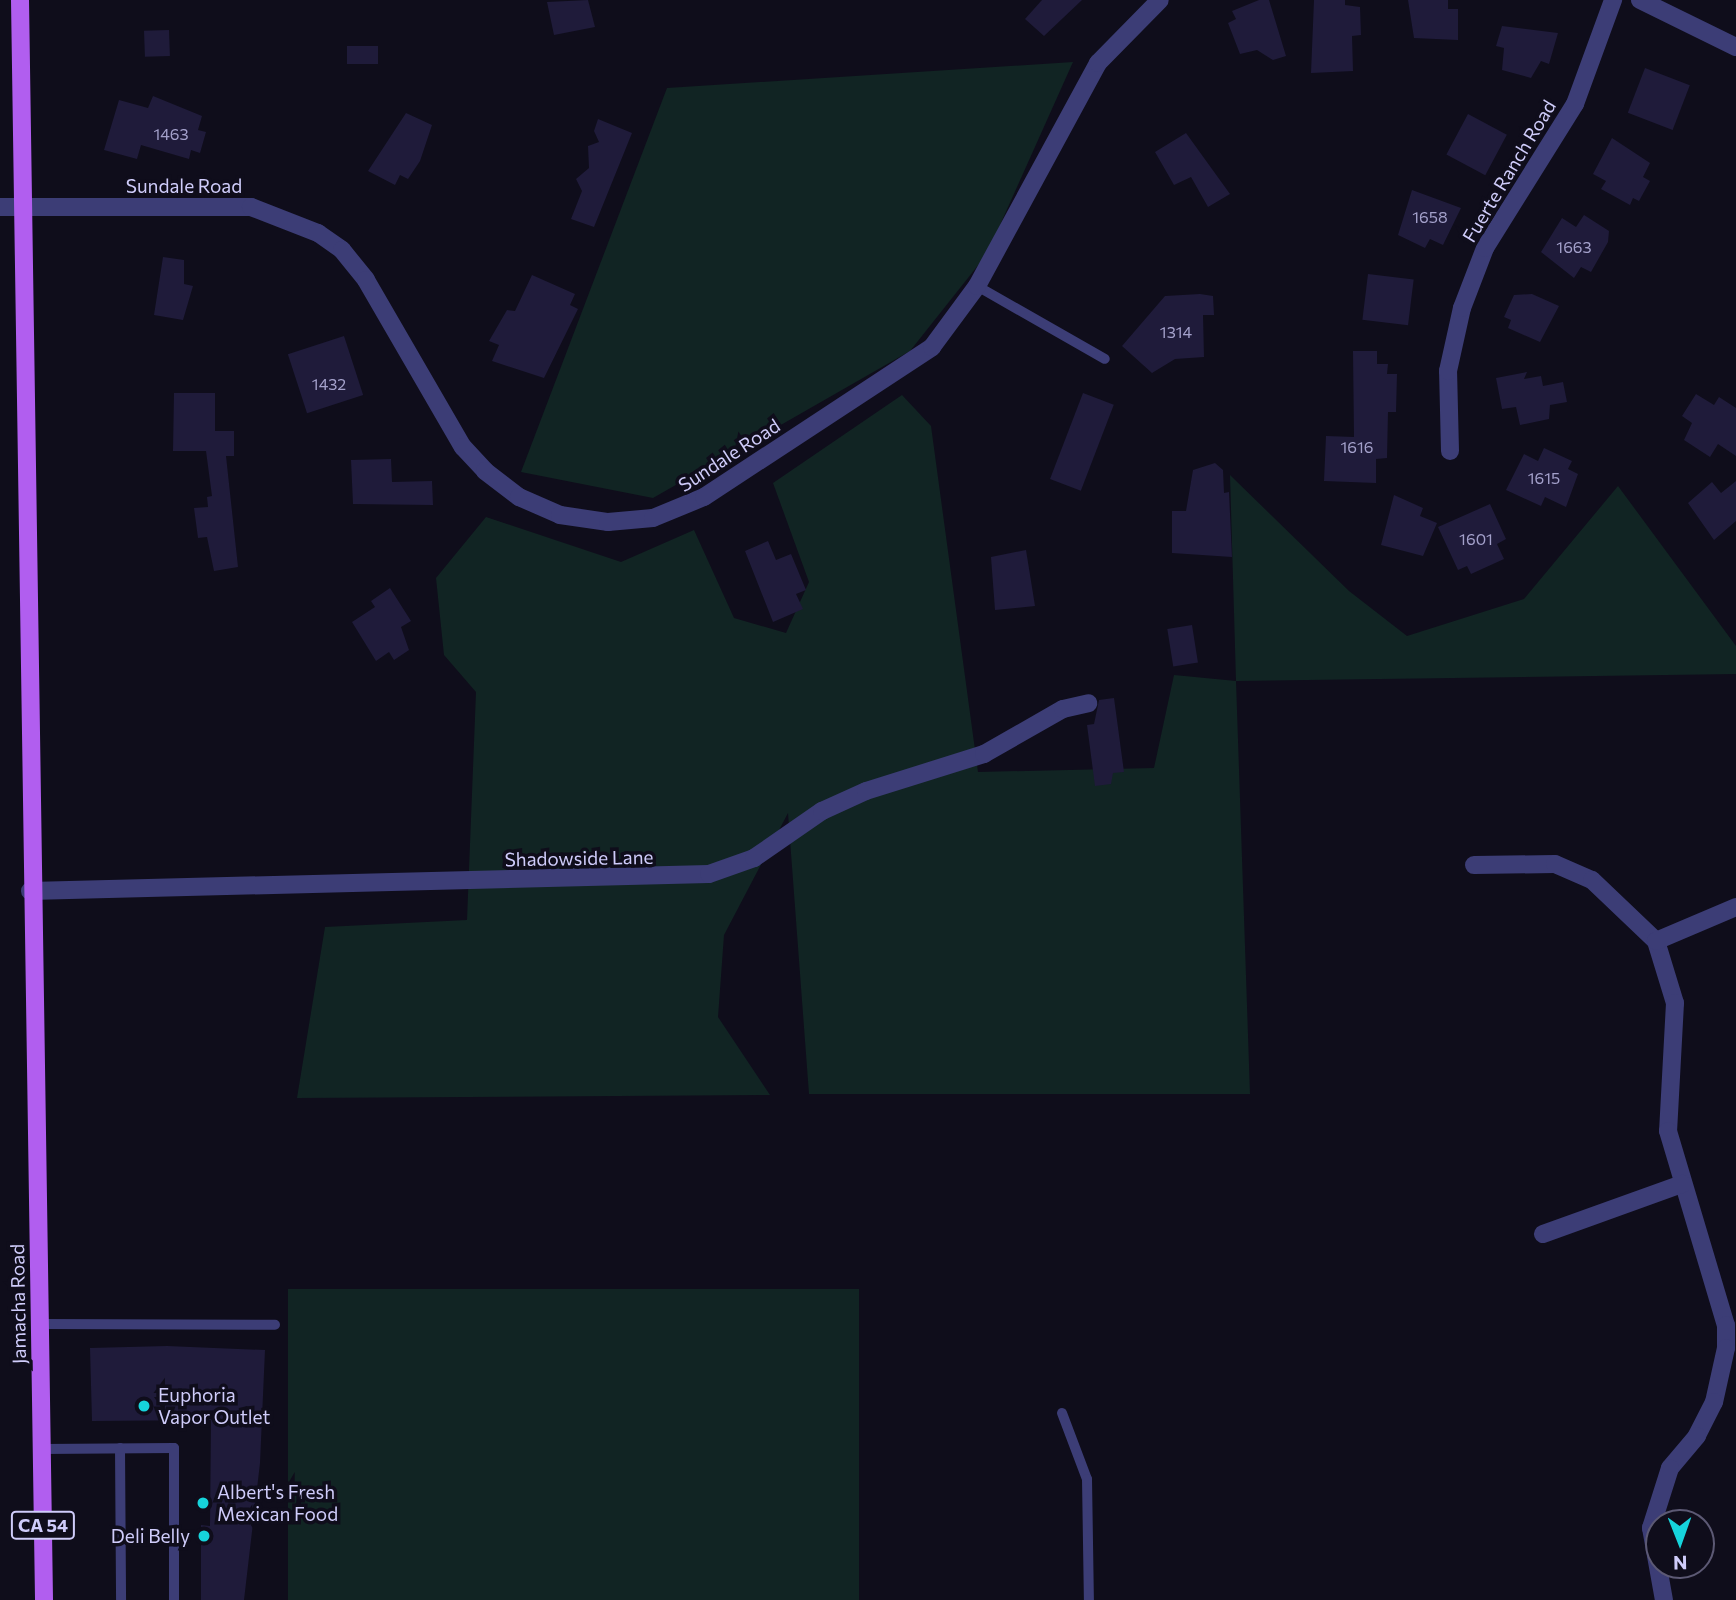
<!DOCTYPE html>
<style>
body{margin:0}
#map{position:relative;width:1736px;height:1600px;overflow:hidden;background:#0f0d1b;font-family:Commissioner,sans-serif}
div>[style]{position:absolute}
.green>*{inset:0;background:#112423;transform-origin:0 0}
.building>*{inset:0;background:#1f1b3a;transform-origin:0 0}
.service>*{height:10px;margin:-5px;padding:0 5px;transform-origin:5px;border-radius:5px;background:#3c3d76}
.minor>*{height:18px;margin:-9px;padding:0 9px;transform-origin:9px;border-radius:9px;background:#3c3d76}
.primary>*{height:18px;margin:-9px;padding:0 9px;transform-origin:9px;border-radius:9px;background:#b15eef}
.dots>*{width:19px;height:19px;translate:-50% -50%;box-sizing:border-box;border:4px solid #0f0d1b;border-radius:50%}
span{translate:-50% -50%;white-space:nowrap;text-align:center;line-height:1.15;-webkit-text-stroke:7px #0f0d1b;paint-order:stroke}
.number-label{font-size:16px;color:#a3a0ca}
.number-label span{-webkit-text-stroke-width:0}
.shield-label span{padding:2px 5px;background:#0f0d1b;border:2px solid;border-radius:5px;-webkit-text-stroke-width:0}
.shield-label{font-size:18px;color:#cfccfa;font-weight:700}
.street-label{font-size:19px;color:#cfccfa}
.poi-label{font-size:19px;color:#cfccfa}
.left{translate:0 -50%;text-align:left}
.right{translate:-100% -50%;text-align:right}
.north{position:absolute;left:1645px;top:1509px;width:70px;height:70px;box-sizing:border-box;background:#0f0d1b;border:2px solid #5c5974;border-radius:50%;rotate:179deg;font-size:19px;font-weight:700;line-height:28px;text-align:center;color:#cfccfa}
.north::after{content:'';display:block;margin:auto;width:24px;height:32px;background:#16d4dc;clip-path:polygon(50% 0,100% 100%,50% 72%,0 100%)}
</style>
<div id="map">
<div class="green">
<div style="clip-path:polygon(1073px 62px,987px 254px,910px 351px,653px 498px,521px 472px,667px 88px)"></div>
<div style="clip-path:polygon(902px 395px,931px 426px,978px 772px,1154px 768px,1174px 675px,1236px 681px,1230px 475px,1349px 591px,1407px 636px,1524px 599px,1618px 486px,1736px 646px,1736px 674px,1236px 681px,1250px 1094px,809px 1094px,788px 813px,724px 935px,718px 1017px,770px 1095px,297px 1098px,325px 927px,467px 920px,476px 692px,444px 655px,436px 578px,486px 517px,621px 562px,694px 530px,734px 618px,786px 633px,809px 582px,773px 483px)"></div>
<div style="left:859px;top:1289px;width:311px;height:571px;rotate:90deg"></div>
</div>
<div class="building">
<div style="clip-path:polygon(588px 0,595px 27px,554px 35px,547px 2px)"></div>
<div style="clip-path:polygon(1042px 0,1082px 0,1044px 36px,1025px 19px)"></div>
<div style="clip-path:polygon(1259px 0,1269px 0,1286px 56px,1273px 60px,1257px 50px,1240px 54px,1228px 23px,1236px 19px,1232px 11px)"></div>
<div style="clip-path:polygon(1314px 0,1345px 0,1345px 5px,1360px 7px,1361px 35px,1352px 36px,1353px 71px,1311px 73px)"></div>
<div style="clip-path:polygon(1408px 0,1448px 0,1448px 9px,1458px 9px,1458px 40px,1414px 38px)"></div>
<div style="clip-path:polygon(1502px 26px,1558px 33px,1549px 64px,1541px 61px,1531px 78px,1502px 70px,1504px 48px,1496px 46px)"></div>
<div style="left:169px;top:30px;width:26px;height:25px;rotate:88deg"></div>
<div style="left:378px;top:46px;width:18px;height:31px;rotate:90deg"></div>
<div style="left:1645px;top:68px;width:48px;height:48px;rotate:21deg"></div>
<div style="clip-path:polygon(153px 96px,202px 116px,198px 130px,206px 132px,200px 153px,191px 150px,189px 159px,141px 145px,137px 159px,104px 150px,119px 100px,148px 108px)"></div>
<div style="clip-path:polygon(406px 113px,432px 125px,420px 161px,408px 179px,400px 175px,395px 185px,368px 171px)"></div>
<div style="left:1468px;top:114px;width:44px;height:46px;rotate:28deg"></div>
<div style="clip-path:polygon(598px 119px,632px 133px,594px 227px,571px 219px,582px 191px,576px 179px,589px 168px,588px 146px,599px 142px,594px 131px)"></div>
<div style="clip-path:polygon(1186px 133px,1230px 194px,1208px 207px,1191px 177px,1174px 185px,1155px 152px)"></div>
<div style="clip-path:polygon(1612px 138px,1650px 163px,1643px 177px,1650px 181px,1639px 201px,1633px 198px,1630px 205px,1601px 189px,1606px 181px,1593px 174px)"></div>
<div style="clip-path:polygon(1412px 190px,1461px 208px,1443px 245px,1430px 239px,1425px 248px,1398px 235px)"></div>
<div style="clip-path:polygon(1584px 215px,1609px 231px,1608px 242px,1591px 272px,1581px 267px,1574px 278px,1541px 252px,1562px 218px,1576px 227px)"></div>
<div style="clip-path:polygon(163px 257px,184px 260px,184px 284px,193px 286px,183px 320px,154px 315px)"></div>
<div style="left:1368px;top:274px;width:46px;height:46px;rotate:7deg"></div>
<div style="clip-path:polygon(532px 275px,575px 294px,570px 305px,578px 309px,544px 378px,492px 361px,499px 345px,489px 341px,507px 310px,515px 311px)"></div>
<div style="clip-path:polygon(1200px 294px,1213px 296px,1214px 315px,1203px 315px,1204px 357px,1175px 359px,1152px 373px,1122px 346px,1165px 296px)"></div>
<div style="clip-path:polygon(1532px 294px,1559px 306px,1540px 342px,1508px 328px,1511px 320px,1504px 317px,1514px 295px)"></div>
<div style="left:344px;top:336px;width:62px;height:59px;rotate:72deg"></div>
<div style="clip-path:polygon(1353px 351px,1377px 351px,1377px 364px,1388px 364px,1387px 374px,1397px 374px,1396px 412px,1388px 412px,1387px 458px,1376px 459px,1376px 483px,1324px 481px,1326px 436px,1354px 437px)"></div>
<div style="clip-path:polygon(1527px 372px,1524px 379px,1541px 376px,1543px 386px,1563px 382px,1567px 402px,1550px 405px,1549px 419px,1520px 425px,1516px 407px,1502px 409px,1496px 378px)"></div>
<div style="clip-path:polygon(174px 393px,215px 393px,215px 431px,234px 431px,234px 456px,226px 456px,238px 567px,214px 571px,207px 537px,198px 538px,194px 508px,208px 507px,207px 497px,212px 496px,206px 451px,173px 451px)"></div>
<div style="left:1083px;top:393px;width:33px;height:92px;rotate:21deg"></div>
<div style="clip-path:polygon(1696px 394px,1714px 405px,1719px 397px,1736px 408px,1736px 456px,1718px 444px,1710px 457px,1684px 440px,1692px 423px,1682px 416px)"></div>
<div style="clip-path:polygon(1544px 448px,1572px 461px,1568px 469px,1578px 474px,1566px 507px,1545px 497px,1541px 506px,1506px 490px,1524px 454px,1538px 461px)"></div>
<div style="clip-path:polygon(391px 459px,392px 482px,432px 481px,433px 505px,353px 504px,351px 460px)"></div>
<div style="clip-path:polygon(1215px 463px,1223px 470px,1224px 493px,1229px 492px,1232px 557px,1172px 553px,1172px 511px,1186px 511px,1193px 470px)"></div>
<div style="clip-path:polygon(1736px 481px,1736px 521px,1714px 540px,1688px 503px,1712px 482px,1721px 493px)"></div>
<div style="clip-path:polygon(1394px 495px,1423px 508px,1420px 516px,1437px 523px,1423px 556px,1381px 545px)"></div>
<div style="clip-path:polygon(1490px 504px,1506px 539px,1497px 544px,1504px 559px,1471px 574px,1467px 566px,1458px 570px,1438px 527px)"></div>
<div style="clip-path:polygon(768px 541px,776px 560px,791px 554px,806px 590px,796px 594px,803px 609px,773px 622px,745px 551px)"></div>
<div style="clip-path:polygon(1026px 550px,1035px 606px,995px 610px,991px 557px)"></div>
<div style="clip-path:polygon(390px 588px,411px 621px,401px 627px,409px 650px,394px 660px,389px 652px,376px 661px,352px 622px,375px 607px,371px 601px)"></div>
<div style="left:1192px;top:625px;width:38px;height:25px;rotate:81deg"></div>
<div style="clip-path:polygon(1114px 698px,1124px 772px,1113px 773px,1111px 784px,1095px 786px,1087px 725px,1094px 724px,1099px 700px)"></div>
<div style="clip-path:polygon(167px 1346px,265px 1350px,260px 1463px,244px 1600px,201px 1600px,201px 1525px,210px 1526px,211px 1420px,92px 1421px,90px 1348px)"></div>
</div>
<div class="service">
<div style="left:977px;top:286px;width:147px;rotate:29.7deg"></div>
<div style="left:40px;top:1324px;width:235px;rotate:0.2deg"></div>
<div style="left:1062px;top:1413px;width:71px;rotate:69.3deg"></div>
<div style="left:1087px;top:1479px;width:121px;rotate:89.1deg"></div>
<div style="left:120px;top:1448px;width:152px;rotate:89.6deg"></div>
<div style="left:42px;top:1449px;width:132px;rotate:-0.4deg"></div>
<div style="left:174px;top:1448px;width:152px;rotate:90deg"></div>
</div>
<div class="minor">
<div style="left:1640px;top:0;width:107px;rotate:26.1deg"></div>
<div style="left:0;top:207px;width:251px"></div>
<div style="left:251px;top:207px;width:72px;rotate:21.2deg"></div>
<div style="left:318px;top:233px;width:29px;rotate:35deg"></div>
<div style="left:342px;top:250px;width:38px;rotate:51deg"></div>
<div style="left:366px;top:280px;width:193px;rotate:59.9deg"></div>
<div style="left:463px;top:447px;width:33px;rotate:47deg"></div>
<div style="left:485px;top:471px;width:43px;rotate:37.4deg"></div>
<div style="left:519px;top:497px;width:45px;rotate:23.7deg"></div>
<div style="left:560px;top:515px;width:49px;rotate:8.3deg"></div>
<div style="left:608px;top:522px;width:45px;rotate:-5.1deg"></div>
<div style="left:653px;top:518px;width:55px;rotate:-22.4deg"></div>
<div style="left:704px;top:497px;width:273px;rotate:-33.3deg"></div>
<div style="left:932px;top:347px;width:76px;rotate:-53.6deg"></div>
<div style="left:977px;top:286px;width:254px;rotate:-61.5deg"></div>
<div style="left:1098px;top:63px;width:88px;rotate:-45.5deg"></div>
<div style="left:1450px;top:451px;width:80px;rotate:-91.4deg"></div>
<div style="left:1448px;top:371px;width:65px;rotate:-77.5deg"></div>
<div style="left:1462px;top:308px;width:64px;rotate:-69deg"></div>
<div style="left:1485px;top:248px;width:170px;rotate:-58deg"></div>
<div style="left:1575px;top:104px;width:111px;rotate:-69.9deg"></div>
<div style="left:1474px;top:865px;width:81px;rotate:-0.7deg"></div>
<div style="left:1555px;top:864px;width:40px;rotate:23.4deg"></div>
<div style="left:1592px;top:880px;width:88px;rotate:43.6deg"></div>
<div style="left:1656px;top:941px;width:65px;rotate:73deg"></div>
<div style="left:1675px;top:1003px;width:128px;rotate:93.1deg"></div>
<div style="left:1668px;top:1131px;width:202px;rotate:73.4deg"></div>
<div style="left:1726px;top:1325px;width:23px;rotate:90deg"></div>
<div style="left:1726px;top:1348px;width:55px;rotate:102.5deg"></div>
<div style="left:1714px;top:1402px;width:38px;rotate:117deg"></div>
<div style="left:1697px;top:1436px;width:42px;rotate:130.2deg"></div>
<div style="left:1670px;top:1468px;width:63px;rotate:107.6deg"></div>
<div style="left:1651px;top:1528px;width:73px;rotate:79.8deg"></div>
<div style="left:30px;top:891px;width:679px;rotate:-1.43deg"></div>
<div style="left:709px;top:874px;width:48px;rotate:-19.6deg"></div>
<div style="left:754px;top:858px;width:83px;rotate:-34.7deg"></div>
<div style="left:822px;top:811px;width:48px;rotate:-24.4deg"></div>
<div style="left:866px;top:791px;width:124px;rotate:-17.4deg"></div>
<div style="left:984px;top:754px;width:91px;rotate:-29.7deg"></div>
<div style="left:1063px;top:709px;width:26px;rotate:-13deg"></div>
<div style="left:1656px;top:941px;width:87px;rotate:-23deg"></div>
<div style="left:1543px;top:1234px;width:148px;rotate:-19.8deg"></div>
</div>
<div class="primary">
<div style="left:20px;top:0;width:1600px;rotate:89.14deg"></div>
</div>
<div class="dots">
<div style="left:144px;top:1406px;background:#16d4dc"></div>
<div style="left:203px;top:1503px;background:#16d4dc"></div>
<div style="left:204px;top:1536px;background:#16d4dc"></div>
</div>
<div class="number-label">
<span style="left:171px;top:134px">1463</span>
<span style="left:1430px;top:217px">1658</span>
<span style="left:1574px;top:247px">1663</span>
<span style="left:1176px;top:332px">1314</span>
<span style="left:329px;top:384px">1432</span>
<span style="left:1357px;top:447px">1616</span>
<span style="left:1544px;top:478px">1615</span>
<span style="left:1476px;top:539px">1601</span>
</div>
<div class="shield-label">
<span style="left:43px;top:1525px">CA 54</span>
</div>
<div class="street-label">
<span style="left:1509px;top:171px;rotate:-59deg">Fuerte Ranch Road</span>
<span style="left:184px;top:186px">Sundale Road</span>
<span style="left:729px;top:455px;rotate:-33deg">Sundale Road</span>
<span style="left:579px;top:858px;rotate:-1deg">Shadowside Lane</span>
<span style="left:18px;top:1304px;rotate:-91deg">Jamacha Road</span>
</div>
<div class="poi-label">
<span class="left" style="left:158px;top:1406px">Euphoria<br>Vapor Outlet</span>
<span class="left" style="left:217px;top:1503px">Albert's Fresh<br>Mexican Food</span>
<span class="right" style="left:190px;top:1536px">Deli Belly</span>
</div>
<div class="north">N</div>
</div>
